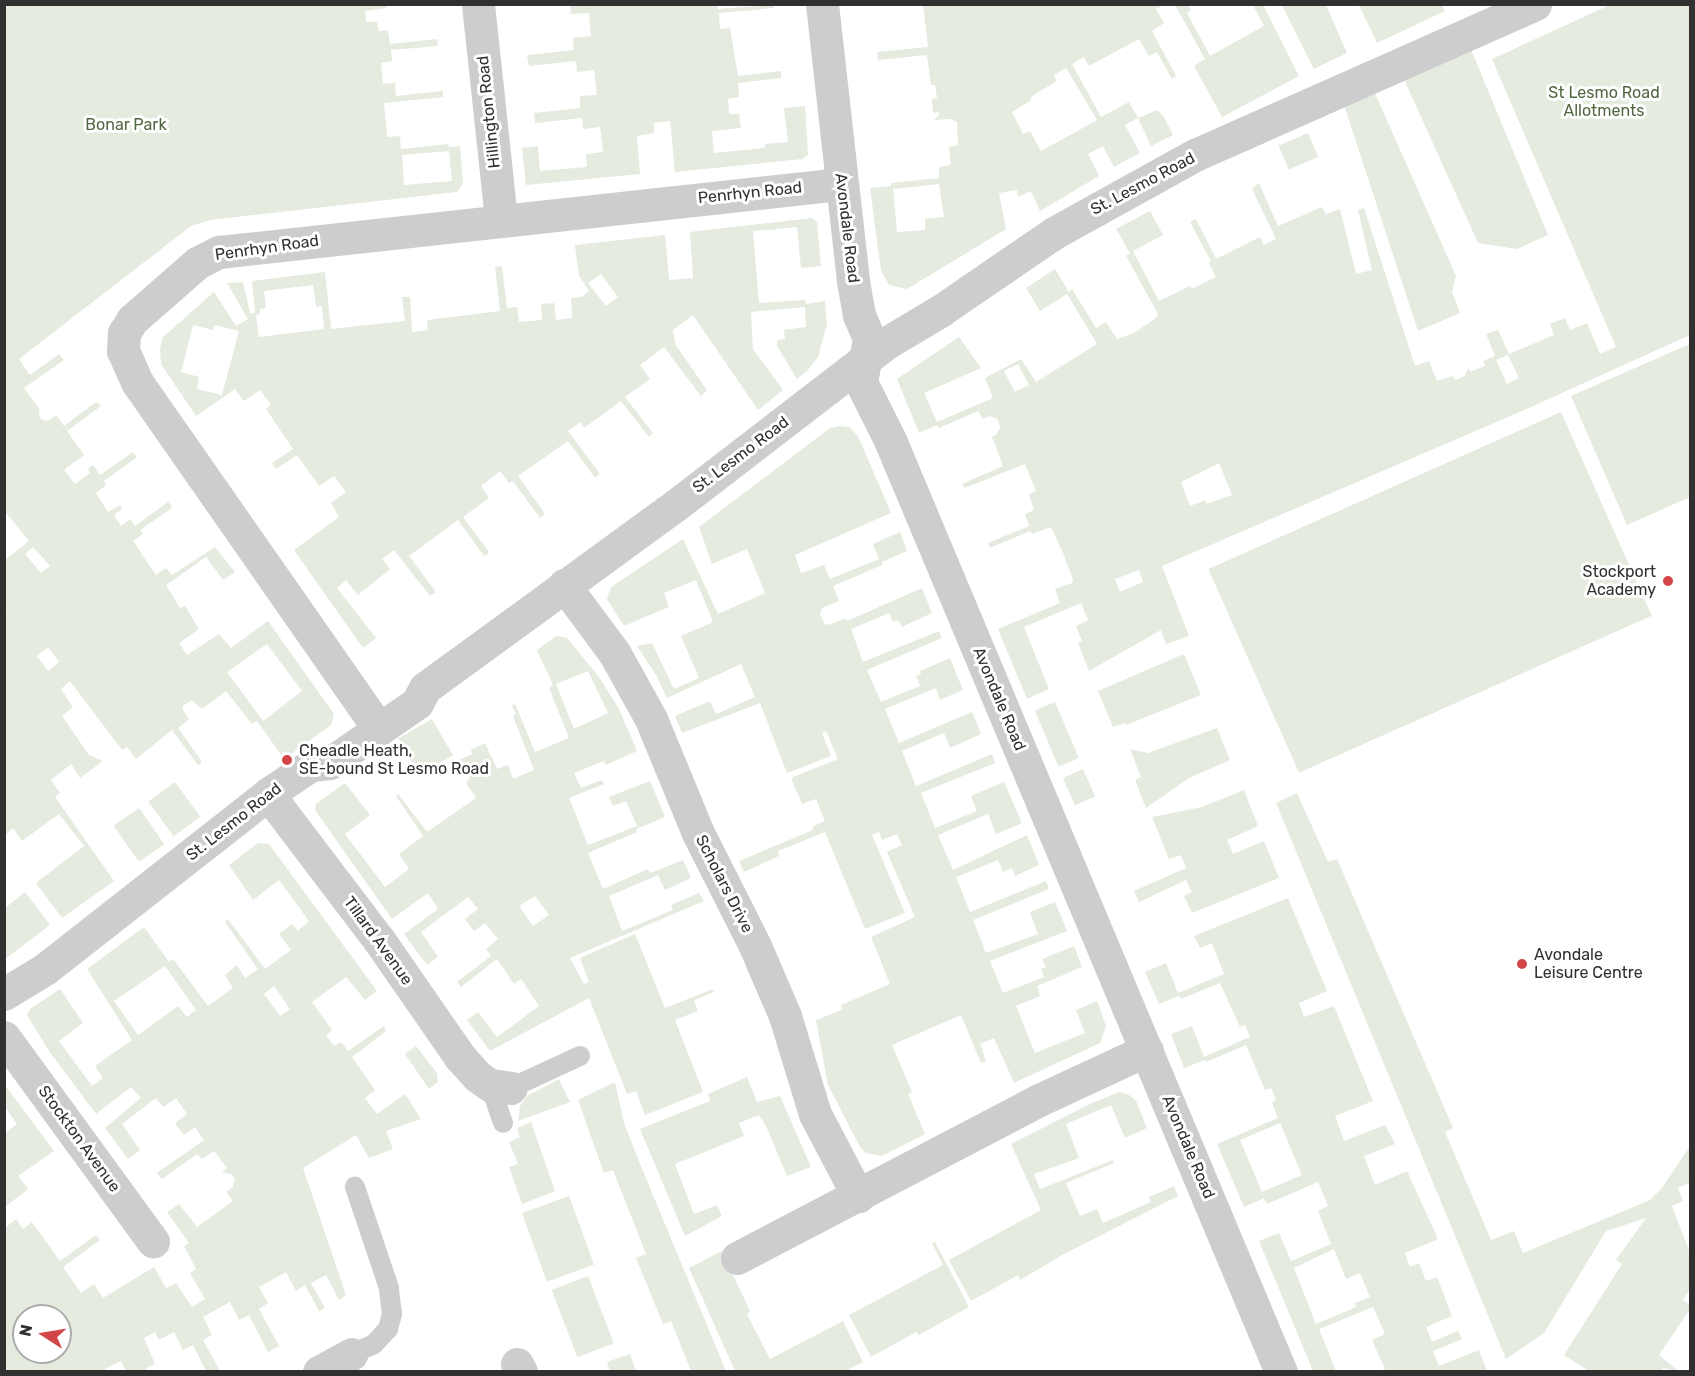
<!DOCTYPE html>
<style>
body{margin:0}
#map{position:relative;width:1695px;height:1376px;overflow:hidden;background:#fff;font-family:Rubik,sans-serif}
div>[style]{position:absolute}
.green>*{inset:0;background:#e5ebdf;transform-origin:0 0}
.service>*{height:20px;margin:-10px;padding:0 10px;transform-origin:10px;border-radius:10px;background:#cdcdcd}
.minor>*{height:33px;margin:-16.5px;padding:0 16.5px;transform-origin:16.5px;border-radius:16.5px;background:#cdcdcd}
.dots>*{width:16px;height:16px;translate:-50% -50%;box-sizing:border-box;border:3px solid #fff;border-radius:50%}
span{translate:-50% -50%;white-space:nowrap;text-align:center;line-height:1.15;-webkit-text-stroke:6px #fff;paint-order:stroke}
.park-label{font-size:16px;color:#516742}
.street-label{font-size:16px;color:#303030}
.poi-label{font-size:16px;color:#303030}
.right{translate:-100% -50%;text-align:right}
.left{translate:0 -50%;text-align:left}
.frame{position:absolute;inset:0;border:6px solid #303030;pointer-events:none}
.north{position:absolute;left:12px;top:1304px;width:60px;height:60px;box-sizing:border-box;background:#fff;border:2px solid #acacac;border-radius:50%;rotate:282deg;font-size:16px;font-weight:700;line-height:24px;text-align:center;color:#303030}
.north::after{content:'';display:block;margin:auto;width:21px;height:27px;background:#d34648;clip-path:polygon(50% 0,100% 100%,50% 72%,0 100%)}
</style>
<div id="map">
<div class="green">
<div style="clip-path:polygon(717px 4px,718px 9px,773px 5px,774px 8px,719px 13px,720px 29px,730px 28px,738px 76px,781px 71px,781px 78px,738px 83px,739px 97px,728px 99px,729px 114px,739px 114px,741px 128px,712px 131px,714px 153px,765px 148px,765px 144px,788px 142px,784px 108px,805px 106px,808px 155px,802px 159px,675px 172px,670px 121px,654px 123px,654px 133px,637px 136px,640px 174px,526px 185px,522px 148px,538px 146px,540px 171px,587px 167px,586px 154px,603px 152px,600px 127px,583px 129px,582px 118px,535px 123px,534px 113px,580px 108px,580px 96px,597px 95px,594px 70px,577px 72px,576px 61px,529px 66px,527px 55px,574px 50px,573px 38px,591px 36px,589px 13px,571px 14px,570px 5px)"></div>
<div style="clip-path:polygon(evenodd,1612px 4px,1690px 5px,1690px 335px,1531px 407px,1162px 566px,1189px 636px,1166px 644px,1161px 630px,1089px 671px,1078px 643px,1082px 641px,1076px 626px,1088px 620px,1081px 603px,1024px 627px,1049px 689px,1027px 699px,998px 629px,1060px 603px,1055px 589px,1072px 583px,1073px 579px,1063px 553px,1051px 527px,1032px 534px,1030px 531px,990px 548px,988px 543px,1029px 526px,1025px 514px,1034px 510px,1029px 495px,1036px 491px,1025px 464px,965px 488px,962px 484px,1003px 466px,992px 437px,997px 434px,1000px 427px,997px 419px,990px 416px,983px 419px,978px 411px,939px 428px,937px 425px,919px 433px,897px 379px,959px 337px,981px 368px,924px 393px,937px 422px,993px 398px,985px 378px,1021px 359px,1036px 382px,1097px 344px,1067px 294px,1040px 311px,1026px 288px,1055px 269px,1069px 292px,1072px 289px,1096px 328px,1106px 322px,1117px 339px,1134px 333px,1156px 318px,1158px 314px,1126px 256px,1130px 253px,1116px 229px,1150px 211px,1163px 235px,1133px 251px,1159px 301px,1190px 286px,1192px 289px,1216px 277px,1209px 263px,1211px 261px,1190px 222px,1196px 219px,1216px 259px,1260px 237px,1264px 245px,1276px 239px,1252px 189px,1259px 183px,1278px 226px,1322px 207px,1326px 214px,1340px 209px,1356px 274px,1372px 270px,1358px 210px,1364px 208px,1415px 366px,1429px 361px,1437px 381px,1452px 376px,1456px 380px,1465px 376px,1468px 368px,1470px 372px,1485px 366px,1483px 361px,1495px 356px,1486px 334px,1498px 330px,1509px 354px,1554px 335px,1550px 324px,1565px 318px,1570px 330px,1587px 323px,1600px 354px,1616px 347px,1492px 59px,1612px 4px,1508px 355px,1519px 378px,1507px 384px,1496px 360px,1508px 355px,1612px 4px,1018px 364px,1029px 385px,1015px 392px,1004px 371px,1018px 364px,1612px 4px,1219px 463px,1232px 495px,1207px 504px,1205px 500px,1190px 506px,1181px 482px,1219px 463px,1612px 4px,1139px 570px,1143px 582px,1120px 592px,1115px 579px,1139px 570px)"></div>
<div style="clip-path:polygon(evenodd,4px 5px,386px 5px,387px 8px,365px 11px,366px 22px,377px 22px,379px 31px,388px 30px,390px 44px,437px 39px,438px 46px,391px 50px,392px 61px,381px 63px,383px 84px,395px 83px,396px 96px,443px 91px,443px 97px,384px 103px,387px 137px,400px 136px,401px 149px,448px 144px,449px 147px,460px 146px,463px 183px,457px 192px,210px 220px,191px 226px,19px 359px,30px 375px,59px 354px,64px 360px,24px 388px,40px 410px,39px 415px,42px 420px,48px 421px,56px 415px,64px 426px,96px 402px,101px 406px,67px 431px,84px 455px,64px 470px,75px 484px,90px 473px,88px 469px,93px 465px,100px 475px,133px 452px,137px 457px,104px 481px,106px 485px,96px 493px,108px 512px,120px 505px,122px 509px,114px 515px,121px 526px,130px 519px,135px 526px,168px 502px,171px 505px,172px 508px,140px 530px,143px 534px,133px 541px,156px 575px,166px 568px,172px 575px,215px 547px,235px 572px,223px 580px,206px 557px,166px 585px,180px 608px,185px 606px,199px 629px,179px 643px,187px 655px,219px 634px,231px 648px,268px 621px,334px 714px,331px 725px,284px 759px,257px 721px,252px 724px,226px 691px,202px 709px,192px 700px,183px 706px,183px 710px,189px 719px,178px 728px,202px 762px,200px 764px,198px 765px,172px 730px,136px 759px,127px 747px,122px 750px,70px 681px,61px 689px,73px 707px,62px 716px,89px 755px,103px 761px,80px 778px,71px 764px,51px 780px,60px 793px,55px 797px,114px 881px,62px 918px,36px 883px,84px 846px,59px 814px,22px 841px,13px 828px,5px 835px,4px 617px,7px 615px,5px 611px,5px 560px,29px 541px,7px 514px,4px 516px,4px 5px,449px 151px,452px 181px,404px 185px,402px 155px,449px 151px,4px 5px,33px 547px,50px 566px,41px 573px,25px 554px,33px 547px,4px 5px,267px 644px,302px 691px,263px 721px,227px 672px,267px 644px,4px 5px,48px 647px,59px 662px,48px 671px,37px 656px,48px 647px)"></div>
<div style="clip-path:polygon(evenodd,923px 5px,1163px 5px,1156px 9px,1164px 23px,1152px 31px,1176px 76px,1172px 79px,1157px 52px,1149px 56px,1139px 39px,1089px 66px,1084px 57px,1072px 64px,1101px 117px,1129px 102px,1138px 118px,1157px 110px,1163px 115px,1173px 135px,1151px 146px,1138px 118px,1125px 125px,1140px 153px,1114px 167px,1103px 146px,1088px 154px,1099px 176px,1040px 211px,1031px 191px,1018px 197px,1017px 190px,999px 193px,1006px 229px,907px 289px,889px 285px,881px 271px,870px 188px,891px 186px,891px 183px,939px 178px,939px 167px,951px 165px,949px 147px,958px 145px,957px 122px,950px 119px,934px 120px,939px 115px,939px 112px,933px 113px,932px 99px,937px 98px,935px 85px,931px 85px,927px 55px,878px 60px,877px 52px,928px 47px,923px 5px,1066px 68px,1097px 120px,1041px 151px,1030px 131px,1023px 134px,1012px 112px,1030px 101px,1032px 96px,1057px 81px,1054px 75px,1066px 68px,923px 5px,939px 184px,944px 217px,925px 219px,925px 230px,897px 232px,893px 189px,939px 184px)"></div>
<div style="clip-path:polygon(1175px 5px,1188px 5px,1191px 10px,1187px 13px,1210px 56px,1264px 26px,1253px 5px,1263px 5px,1299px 76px,1222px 117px,1194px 66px,1205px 59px)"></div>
<div style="clip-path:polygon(1282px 5px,1326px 5px,1347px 53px,1314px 69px)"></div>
<div style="clip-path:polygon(1359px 5px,1442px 5px,1445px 11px,1377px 43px)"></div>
<div style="clip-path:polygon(1470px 47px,1548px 235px,1517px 249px,1478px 243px,1403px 77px)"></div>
<div style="clip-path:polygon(1374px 91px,1456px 276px,1452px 292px,1460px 313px,1418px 331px,1344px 105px)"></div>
<div style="left:1308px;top:133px;width:26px;height:32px;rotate:67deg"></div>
<div style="clip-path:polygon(evenodd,812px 218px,817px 222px,821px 266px,801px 268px,797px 227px,753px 231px,759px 303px,805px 300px,806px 304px,825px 301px,827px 324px,818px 357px,808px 370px,797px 379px,777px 346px,777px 340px,785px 339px,784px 330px,806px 327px,805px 307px,751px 312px,753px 349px,783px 390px,758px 410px,693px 315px,673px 330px,675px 344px,707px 390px,701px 396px,664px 347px,640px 365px,650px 379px,625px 397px,653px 433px,649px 437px,621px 401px,584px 428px,580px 422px,568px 431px,600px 474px,595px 478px,568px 441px,518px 476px,545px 514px,540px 518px,513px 481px,509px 483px,500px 471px,481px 486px,489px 498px,463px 517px,489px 552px,488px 554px,484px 556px,458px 520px,409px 556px,436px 592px,430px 596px,394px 550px,382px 559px,390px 569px,358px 595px,346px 580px,337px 588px,376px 638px,363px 648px,294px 550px,339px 517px,331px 503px,346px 492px,334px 476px,319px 486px,297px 455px,276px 469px,272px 463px,293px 449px,266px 409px,271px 405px,260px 390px,244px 401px,235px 389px,196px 416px,161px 364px,160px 348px,163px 337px,214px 292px,236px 326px,248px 319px,227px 283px,243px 282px,250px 313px,255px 313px,252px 281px,325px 272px,331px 329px,405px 321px,402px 297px,410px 297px,412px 332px,428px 330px,427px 320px,500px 311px,495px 267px,502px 266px,507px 308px,517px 307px,519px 322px,542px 320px,541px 304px,554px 303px,556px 320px,572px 318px,571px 298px,581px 297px,589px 291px,579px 276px,575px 245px,665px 235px,669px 280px,693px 278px,690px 232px,812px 218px,601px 274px,618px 297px,606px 306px,588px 283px,601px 274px,812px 218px,313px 285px,316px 307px,322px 306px,324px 329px,259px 337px,256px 315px,260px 314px,260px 309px,266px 308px,264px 291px,313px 285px,812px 218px,193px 325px,213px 330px,215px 325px,239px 331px,222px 395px,197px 389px,199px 377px,181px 372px,193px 325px)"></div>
<div style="clip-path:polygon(1690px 344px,1690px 497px,1627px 525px,1571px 396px)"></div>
<div style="left:1561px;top:412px;width:223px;height:386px;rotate:66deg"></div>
<div style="clip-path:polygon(840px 426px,849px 427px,858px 436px,891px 513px,795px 555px,801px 573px,824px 565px,830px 579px,879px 559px,873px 544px,900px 532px,907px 551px,882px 562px,882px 565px,833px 586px,839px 601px,822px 608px,820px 614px,824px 623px,829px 625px,846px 618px,847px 621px,922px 588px,932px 613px,902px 627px,898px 620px,893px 622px,889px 613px,851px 629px,863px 662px,939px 631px,942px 638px,867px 670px,881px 702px,920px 686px,916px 676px,921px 674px,920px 671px,950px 658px,963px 690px,940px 700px,936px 688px,885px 709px,899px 743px,972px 712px,974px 716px,981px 734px,950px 748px,944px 733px,902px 751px,916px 786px,992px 754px,995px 763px,921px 793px,935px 828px,977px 811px,971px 796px,1004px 782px,1022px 823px,996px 834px,988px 814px,938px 835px,953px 870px,1027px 835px,1039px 865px,1015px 876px,1012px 868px,1003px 872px,998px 860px,956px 877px,970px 912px,1046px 881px,1049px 889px,973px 920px,986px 953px,1038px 934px,1030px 912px,1055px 902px,1067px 931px,990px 961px,1003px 993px,1044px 977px,1041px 969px,1046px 967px,1042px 959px,1074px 946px,1082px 967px,1037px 986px,1040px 996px,1016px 1006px,1035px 1053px,1085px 1033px,1076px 1010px,1097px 1001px,1106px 1026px,1100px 1043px,1014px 1083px,994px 1038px,980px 1044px,986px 1061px,981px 1063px,961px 1015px,892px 1045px,912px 1092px,908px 1094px,925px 1134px,882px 1156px,866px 1153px,860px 1147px,828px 1085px,816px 1020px,842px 1010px,841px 1005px,890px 984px,871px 937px,915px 917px,887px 852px,902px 845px,897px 834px,882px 840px,879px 832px,872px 835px,905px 913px,865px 929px,825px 832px,778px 851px,779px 856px,744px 872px,739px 861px,813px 830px,812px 827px,825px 821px,816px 799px,802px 804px,791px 778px,838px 759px,826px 731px,822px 733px,831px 756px,787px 773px,760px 703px,682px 733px,675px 716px,710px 701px,716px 714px,755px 697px,741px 664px,667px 698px,656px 675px,637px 646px,652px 643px,674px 689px,699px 678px,681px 636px,713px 622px,696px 580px,664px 593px,669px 607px,624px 626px,607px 599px,610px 589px,614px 585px,683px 539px,718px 614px,765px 593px,747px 549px,712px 564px,699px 527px,830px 428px)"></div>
<div style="clip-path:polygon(evenodd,556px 636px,567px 638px,599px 677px,619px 709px,637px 751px,606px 765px,604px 761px,574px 773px,581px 788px,602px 780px,604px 784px,569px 798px,588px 845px,637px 826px,626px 801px,613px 806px,609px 797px,650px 781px,665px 817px,636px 829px,637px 832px,588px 853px,603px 889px,648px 869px,650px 873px,683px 860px,691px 878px,665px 890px,658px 875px,609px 896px,622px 931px,673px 910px,671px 905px,699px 893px,704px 901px,570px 958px,584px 984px,589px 982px,580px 958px,635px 934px,665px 1008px,713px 989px,714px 992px,694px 1000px,698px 1011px,675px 1020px,703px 1092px,645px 1115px,636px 1091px,627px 1094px,589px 998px,490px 1051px,467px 1020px,478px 1012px,497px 1037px,539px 1006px,521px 979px,514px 984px,497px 959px,461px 987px,457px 982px,491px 956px,486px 949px,498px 939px,485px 923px,474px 931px,465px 919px,478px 909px,468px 897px,421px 932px,438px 957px,427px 965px,404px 934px,438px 909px,428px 893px,392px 919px,315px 810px,316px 804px,345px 783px,370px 815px,345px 834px,385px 887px,409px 869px,399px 854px,423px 836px,396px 796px,398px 794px,427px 832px,476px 798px,466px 783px,470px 778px,457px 761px,472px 754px,471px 750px,485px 743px,497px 769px,508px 765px,513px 779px,534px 770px,513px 716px,516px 714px,512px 706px,515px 704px,535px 752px,569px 738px,549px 688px,553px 685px,537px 650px,556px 636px,588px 671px,608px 713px,574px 729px,556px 684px,588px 671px,556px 636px,535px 896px,549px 915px,533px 926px,519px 906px,535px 896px)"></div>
<div style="clip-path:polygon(1184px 654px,1201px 695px,1126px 725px,1125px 723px,1113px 727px,1098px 691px)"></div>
<div style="left:1055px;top:702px;width:61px;height:22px;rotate:67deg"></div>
<div style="left:432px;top:719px;width:42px;height:39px;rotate:60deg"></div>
<div style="clip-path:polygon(1217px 728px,1230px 760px,1189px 778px,1146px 808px,1135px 780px,1141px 777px,1130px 749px,1148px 753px)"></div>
<div style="left:1083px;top:769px;width:30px;height:22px;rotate:66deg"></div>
<div style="left:175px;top:782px;width:43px;height:33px;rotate:54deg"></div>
<div style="clip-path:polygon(1244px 790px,1258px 826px,1227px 840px,1233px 854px,1264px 841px,1279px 878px,1192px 913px,1184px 896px,1192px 892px,1186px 880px,1139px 902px,1134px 891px,1186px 868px,1181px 855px,1169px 859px,1152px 817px,1202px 807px)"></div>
<div style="clip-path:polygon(1297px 793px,1328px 862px,1337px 859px,1453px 1128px,1445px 1132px,1491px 1240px,1514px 1231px,1523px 1253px,1650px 1200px,1662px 1188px,1690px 1146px,1690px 1183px,1678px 1188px,1683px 1201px,1672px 1206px,1690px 1253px,1690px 1289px,1683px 1300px,1690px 1305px,1690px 1313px,1688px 1312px,1659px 1355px,1678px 1371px,1663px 1368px,1661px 1372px,1589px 1371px,1564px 1355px,1622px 1264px,1616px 1260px,1646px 1218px,1606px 1231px,1544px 1333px,1506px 1359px,1276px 803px)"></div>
<div style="left:139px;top:808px;width:44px;height:31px;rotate:55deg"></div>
<div style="clip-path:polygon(evenodd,258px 843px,269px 844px,377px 991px,365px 1000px,346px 977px,312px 1002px,332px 1030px,326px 1035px,334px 1046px,341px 1042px,348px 1051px,384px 1026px,386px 1031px,352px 1057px,375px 1090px,365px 1098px,377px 1114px,405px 1094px,421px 1119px,386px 1131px,393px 1149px,369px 1158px,356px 1135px,303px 1168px,346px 1295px,339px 1300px,326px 1275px,311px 1283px,325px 1308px,319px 1311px,305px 1285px,296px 1291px,286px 1272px,259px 1287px,268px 1303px,259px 1309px,279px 1346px,268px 1352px,249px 1315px,239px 1320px,230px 1302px,203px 1317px,212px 1335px,203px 1340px,220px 1371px,206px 1371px,193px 1345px,183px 1350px,174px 1332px,159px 1340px,155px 1332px,144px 1338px,155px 1364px,146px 1368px,148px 1371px,126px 1371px,121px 1361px,101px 1371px,5px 1371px,5px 1228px,16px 1219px,23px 1229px,32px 1222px,60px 1261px,96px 1235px,100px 1240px,63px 1267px,81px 1293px,94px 1284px,103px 1298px,154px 1267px,166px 1288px,176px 1283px,192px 1307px,205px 1299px,190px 1273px,196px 1269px,184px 1246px,189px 1243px,167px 1212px,179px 1204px,197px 1227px,233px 1201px,226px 1192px,233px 1187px,235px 1178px,231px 1174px,222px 1172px,227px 1168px,214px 1151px,202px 1159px,197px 1154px,162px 1179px,157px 1173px,204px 1140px,195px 1127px,184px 1135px,175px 1123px,187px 1114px,176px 1098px,163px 1107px,156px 1098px,122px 1124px,140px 1150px,128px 1159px,105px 1128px,141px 1098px,131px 1087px,96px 1114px,49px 1051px,27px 1015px,30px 1009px,60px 989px,83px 1023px,59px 1041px,92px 1086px,103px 1078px,95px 1066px,132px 1040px,87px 969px,144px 927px,169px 962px,173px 959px,208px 1006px,233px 988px,225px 975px,237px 965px,245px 978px,258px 969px,225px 922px,228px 919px,265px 969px,291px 950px,279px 934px,292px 924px,298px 931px,309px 921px,279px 880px,253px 900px,229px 865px,258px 843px,165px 966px,196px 1010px,187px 1017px,178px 1006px,138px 1035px,114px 1001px,165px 966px,258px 843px,274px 986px,290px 1009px,280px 1016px,264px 994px,274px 986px,258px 843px,24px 1316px,60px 1316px,60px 1352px,24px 1352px,24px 1316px)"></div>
<div style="clip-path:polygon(25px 892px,50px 925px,5px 959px,5px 908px)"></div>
<div style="clip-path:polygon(evenodd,1288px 898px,1327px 991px,1299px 1003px,1304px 1017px,1334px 1006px,1373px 1101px,1335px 1116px,1344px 1141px,1385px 1125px,1395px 1144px,1364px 1156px,1375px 1185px,1407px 1171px,1438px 1239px,1405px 1253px,1410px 1267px,1419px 1263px,1426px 1281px,1437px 1277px,1452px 1316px,1426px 1327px,1432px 1342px,1458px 1331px,1462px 1339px,1433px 1351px,1439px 1366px,1479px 1350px,1487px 1371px,1379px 1371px,1385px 1369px,1372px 1340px,1385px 1334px,1373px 1307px,1319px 1329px,1336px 1371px,1313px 1371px,1259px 1241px,1279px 1233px,1291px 1261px,1331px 1244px,1318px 1211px,1328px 1206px,1318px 1182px,1267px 1204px,1264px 1198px,1244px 1207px,1217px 1144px,1278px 1118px,1272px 1103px,1276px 1100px,1271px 1088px,1265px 1090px,1246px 1045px,1206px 1062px,1205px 1060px,1184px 1068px,1171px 1034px,1192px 1026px,1204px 1057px,1250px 1037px,1245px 1025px,1240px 1027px,1220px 983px,1181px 999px,1179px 996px,1159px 1004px,1145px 972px,1166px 963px,1178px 993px,1224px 974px,1212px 943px,1200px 948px,1194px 936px,1288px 898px,1280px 1123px,1302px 1175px,1262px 1192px,1240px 1140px,1280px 1123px,1288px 898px,1334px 1249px,1346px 1279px,1360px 1273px,1370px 1297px,1355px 1303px,1356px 1307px,1316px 1324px,1294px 1268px,1334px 1249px)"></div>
<div style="clip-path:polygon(416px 1046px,437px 1073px,438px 1082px,429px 1089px,405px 1054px)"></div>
<div style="clip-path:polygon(747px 1077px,757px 1102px,780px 1096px,811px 1167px,787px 1176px,766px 1126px,759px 1115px,739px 1123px,744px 1136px,675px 1164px,694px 1214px,717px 1205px,722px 1216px,685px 1236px,640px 1129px,710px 1101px,708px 1094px)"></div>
<div style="clip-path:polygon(559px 1079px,570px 1102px,518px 1121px,520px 1106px,527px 1096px)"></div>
<div style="clip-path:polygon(615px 1082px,624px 1123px,638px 1159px,726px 1371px,691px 1371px,671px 1321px,663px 1324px,636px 1258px,646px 1254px,613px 1170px,604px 1173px,578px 1100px)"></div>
<div style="clip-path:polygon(5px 1085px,54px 1151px,18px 1176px,28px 1189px,5px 1207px,5px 1133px,17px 1124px,5px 1107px)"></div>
<div style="clip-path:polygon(1120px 1092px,1129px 1095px,1136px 1101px,1147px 1128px,1125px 1138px,1111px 1105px,1066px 1124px,1079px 1158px,1034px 1174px,1040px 1189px,1113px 1160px,1114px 1163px,1066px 1183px,1080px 1216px,1097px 1209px,1103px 1223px,1151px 1202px,1149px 1197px,1174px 1186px,1178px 1196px,1064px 1254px,1020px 1280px,1018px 1275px,971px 1301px,949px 1260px,1041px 1210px,1011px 1144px,1094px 1102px)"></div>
<div style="clip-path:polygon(531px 1122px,555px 1191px,522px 1204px,509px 1167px,518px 1164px,509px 1142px,520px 1137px,517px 1128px)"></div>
<div style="left:569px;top:1196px;width:73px;height:50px;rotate:70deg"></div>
<div style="clip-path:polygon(935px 1242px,969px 1307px,919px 1335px,916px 1332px,871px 1357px,849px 1315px,943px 1265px,932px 1243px)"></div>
<div style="clip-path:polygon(722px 1251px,750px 1311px,747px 1314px,770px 1359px,843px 1321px,863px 1362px,845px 1371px,735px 1371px,689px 1268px)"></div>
<div style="left:588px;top:1276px;width:72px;height:39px;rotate:69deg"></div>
<div style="clip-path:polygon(630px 1354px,636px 1371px,610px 1371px,607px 1362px)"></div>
</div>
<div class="service">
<div style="left:490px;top:1085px;width:40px;rotate:71.1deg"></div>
<div style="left:511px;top:1088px;width:76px;rotate:-24.9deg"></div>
<div style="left:351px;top:1354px;width:25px;rotate:-23deg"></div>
<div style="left:374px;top:1344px;width:21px;rotate:-47deg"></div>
<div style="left:388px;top:1329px;width:16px;rotate:-75deg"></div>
<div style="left:392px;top:1314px;width:26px;rotate:-97deg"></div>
<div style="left:389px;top:1288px;width:107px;rotate:-108.6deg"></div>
</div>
<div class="minor">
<div style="left:478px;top:4px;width:217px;rotate:83.9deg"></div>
<div style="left:822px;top:4px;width:279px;rotate:83.6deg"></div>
<div style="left:853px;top:281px;width:35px;rotate:80deg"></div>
<div style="left:859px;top:315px;width:26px;rotate:67deg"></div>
<div style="left:869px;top:339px;width:44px;rotate:100.5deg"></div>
<div style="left:861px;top:382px;width:65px;rotate:63.4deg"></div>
<div style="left:890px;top:440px;width:1011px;rotate:67.24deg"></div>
<div style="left:564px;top:585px;width:86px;rotate:53.5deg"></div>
<div style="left:615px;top:654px;width:74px;rotate:61deg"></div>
<div style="left:651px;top:719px;width:123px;rotate:67.6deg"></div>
<div style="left:698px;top:833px;width:127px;rotate:63.2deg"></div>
<div style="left:755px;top:946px;width:76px;rotate:66.8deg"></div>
<div style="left:785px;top:1016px;width:102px;rotate:73deg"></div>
<div style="left:815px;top:1114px;width:93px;rotate:62.3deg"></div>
<div style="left:379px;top:729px;width:423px;rotate:-124.9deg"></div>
<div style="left:137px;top:382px;width:34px;rotate:-114deg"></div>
<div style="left:123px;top:351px;width:18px;rotate:-87deg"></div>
<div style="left:124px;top:333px;width:15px;rotate:-58deg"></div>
<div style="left:132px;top:320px;width:86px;rotate:-41.2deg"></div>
<div style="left:197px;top:263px;width:25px;rotate:-27deg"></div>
<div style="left:219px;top:252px;width:626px;rotate:-6.24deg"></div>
<div style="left:268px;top:794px;width:183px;rotate:52.8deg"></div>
<div style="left:379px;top:940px;width:142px;rotate:55.3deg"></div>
<div style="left:460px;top:1057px;width:25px;rotate:48deg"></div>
<div style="left:477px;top:1076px;width:16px;rotate:35deg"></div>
<div style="left:490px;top:1085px;width:21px;rotate:8deg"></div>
<div style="left:4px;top:994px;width:48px;rotate:-31.4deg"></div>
<div style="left:45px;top:969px;width:283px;rotate:-38.1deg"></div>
<div style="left:268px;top:794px;width:52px;rotate:-34deg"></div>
<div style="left:311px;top:765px;width:19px;rotate:-6deg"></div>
<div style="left:330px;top:763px;width:106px;rotate:-34.6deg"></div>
<div style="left:417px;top:703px;width:17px;rotate:-62deg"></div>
<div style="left:425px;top:688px;width:311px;rotate:-36.1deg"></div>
<div style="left:676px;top:505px;width:267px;rotate:-37.6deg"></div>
<div style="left:888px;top:342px;width:61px;rotate:-30.8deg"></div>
<div style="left:940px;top:311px;width:138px;rotate:-34.4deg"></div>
<div style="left:1054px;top:233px;width:161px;rotate:-29deg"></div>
<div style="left:1195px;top:155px;width:372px;rotate:-23.9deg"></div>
<div style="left:4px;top:1037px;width:253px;rotate:53.9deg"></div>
<div style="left:737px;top:1258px;width:339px;rotate:-27.6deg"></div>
<div style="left:1037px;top:1101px;width:121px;rotate:-24.9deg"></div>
<div style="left:517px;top:1364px;width:9px;rotate:63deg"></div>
<div style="left:319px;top:1372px;width:37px;rotate:-29deg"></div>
</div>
<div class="dots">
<div style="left:1668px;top:581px;background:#d34648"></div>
<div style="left:287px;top:760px;background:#d34648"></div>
<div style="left:1522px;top:964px;background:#d34648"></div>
</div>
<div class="park-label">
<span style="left:1604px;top:102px">St Lesmo Road<br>Allotments</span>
<span style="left:126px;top:125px">Bonar Park</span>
</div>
<div class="street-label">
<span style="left:489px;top:112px;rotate:-96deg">Hillington Road</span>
<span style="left:1143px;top:184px;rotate:-28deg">St. Lesmo Road</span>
<span style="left:750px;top:193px;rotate:-6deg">Penrhyn Road</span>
<span style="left:847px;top:228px;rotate:83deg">Avondale Road</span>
<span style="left:267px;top:248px;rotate:-8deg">Penrhyn Road</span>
<span style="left:741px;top:455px;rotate:-37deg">St. Lesmo Road</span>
<span style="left:999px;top:699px;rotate:67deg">Avondale Road</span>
<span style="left:234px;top:822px;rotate:-38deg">St. Lesmo Road</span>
<span style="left:724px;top:884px;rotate:63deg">Scholars Drive</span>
<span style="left:378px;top:941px;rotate:54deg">Tillard Avenue</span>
<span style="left:79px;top:1139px;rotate:54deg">Stockton Avenue</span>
<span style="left:1188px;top:1147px;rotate:67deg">Avondale Road</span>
</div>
<div class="poi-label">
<span class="right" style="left:1656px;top:581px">Stockport<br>Academy</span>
<span class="left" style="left:299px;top:760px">Cheadle Heath,<br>SE-bound St Lesmo Road</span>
<span class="left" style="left:1534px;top:964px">Avondale<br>Leisure Centre</span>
</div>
<div class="frame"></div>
<div class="north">N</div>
</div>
